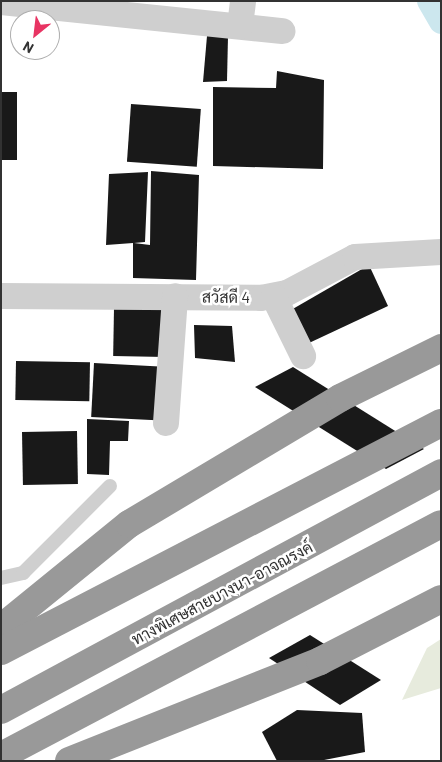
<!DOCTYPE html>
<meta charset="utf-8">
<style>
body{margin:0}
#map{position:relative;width:442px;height:762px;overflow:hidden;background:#fff;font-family:Barlow,Sarabun,sans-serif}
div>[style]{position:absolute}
.green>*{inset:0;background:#e7ebdd}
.canal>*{height:24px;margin:-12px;padding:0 12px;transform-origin:12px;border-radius:12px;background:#cce7ee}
.building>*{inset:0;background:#191919;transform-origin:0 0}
.service>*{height:14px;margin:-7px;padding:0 7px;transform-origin:7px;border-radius:7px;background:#cfcfcf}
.minor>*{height:26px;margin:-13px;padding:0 13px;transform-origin:13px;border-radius:13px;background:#cfcfcf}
.motorway>*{height:28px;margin:-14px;padding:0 14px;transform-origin:14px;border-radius:14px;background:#999}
span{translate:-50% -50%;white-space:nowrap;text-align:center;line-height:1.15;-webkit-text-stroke:5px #fff;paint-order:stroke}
.street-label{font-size:16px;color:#323232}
.frame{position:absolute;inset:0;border:2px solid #323232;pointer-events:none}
.north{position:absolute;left:10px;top:10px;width:50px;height:50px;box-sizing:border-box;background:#fff;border:1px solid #adadad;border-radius:50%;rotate:209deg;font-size:14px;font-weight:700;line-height:20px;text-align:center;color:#323232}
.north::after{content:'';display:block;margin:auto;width:18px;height:22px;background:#e83463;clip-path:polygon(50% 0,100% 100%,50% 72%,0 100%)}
</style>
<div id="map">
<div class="green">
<div style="clip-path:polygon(441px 639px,441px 688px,402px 700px,427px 648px)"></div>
</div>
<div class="canal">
<div style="left:429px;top:1px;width:24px;rotate:60deg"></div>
</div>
<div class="building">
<div style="clip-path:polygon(207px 36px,228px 36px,227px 81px,203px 82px)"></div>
<div style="clip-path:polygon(277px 71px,324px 80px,323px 169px,213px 166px,213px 87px,276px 88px)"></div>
<div style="left:1px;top:92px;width:16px;height:68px"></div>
<div style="left:131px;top:104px;width:70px;height:58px;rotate:4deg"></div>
<div style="clip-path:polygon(151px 171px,199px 175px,196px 280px,133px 278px,133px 243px,106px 245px,109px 174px,148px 172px,145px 242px,134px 243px,150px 245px)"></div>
<div style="clip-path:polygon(369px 265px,388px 306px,309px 343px,291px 310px)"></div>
<div style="left:114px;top:308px;width:52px;height:48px;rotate:1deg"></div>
<div style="clip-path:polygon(194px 325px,232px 326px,235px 362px,195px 358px)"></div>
<div style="left:16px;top:361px;width:74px;height:39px;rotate:1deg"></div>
<div style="left:94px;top:363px;width:70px;height:54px;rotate:3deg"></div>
<div style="clip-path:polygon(293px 367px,424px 449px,386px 469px,255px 387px)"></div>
<div style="clip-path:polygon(87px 419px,129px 421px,128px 441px,110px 441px,109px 475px,87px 474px)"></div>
<div style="left:77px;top:431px;width:53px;height:55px;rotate:89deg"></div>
<div style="clip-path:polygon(310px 635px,381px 680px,340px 705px,269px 658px)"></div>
<div style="clip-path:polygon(297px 710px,362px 713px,365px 752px,319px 761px,277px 761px,262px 732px)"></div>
</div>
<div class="service">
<div style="left:1px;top:578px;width:23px;rotate:-13deg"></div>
<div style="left:23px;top:573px;width:123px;rotate:-45deg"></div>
</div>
<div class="minor">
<div style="left:1px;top:2px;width:283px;rotate:5.9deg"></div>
<div style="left:240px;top:26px;width:25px;rotate:-83deg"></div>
<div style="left:1px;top:296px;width:260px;rotate:0.4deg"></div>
<div style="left:261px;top:298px;width:26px;rotate:-11deg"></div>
<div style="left:287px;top:293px;width:77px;rotate:-27.9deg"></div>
<div style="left:355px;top:257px;width:86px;rotate:-3.3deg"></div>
<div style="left:274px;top:297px;width:66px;rotate:63.8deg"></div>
<div style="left:166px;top:423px;width:127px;rotate:-85.9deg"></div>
</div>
<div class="motorway">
<div style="left:1px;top:628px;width:165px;rotate:-39.1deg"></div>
<div style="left:129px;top:524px;width:246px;rotate:-30.8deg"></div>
<div style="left:340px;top:398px;width:113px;rotate:-26.3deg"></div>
<div style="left:1px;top:651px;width:496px;rotate:-27.4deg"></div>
<div style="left:1px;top:710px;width:500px;rotate:-28.3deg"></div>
<div style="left:1px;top:756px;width:497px;rotate:-27.8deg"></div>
<div style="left:69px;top:761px;width:270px;rotate:-21.7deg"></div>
<div style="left:320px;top:661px;width:136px;rotate:-27.1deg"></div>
</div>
<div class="street-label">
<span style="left:226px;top:297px;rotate:1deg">สวัสดี 4</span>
<span style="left:222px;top:593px;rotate:-28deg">ทางพิเศษสายบางนา-อาจณรงค์</span>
</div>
<div class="frame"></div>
<div class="north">N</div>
</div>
